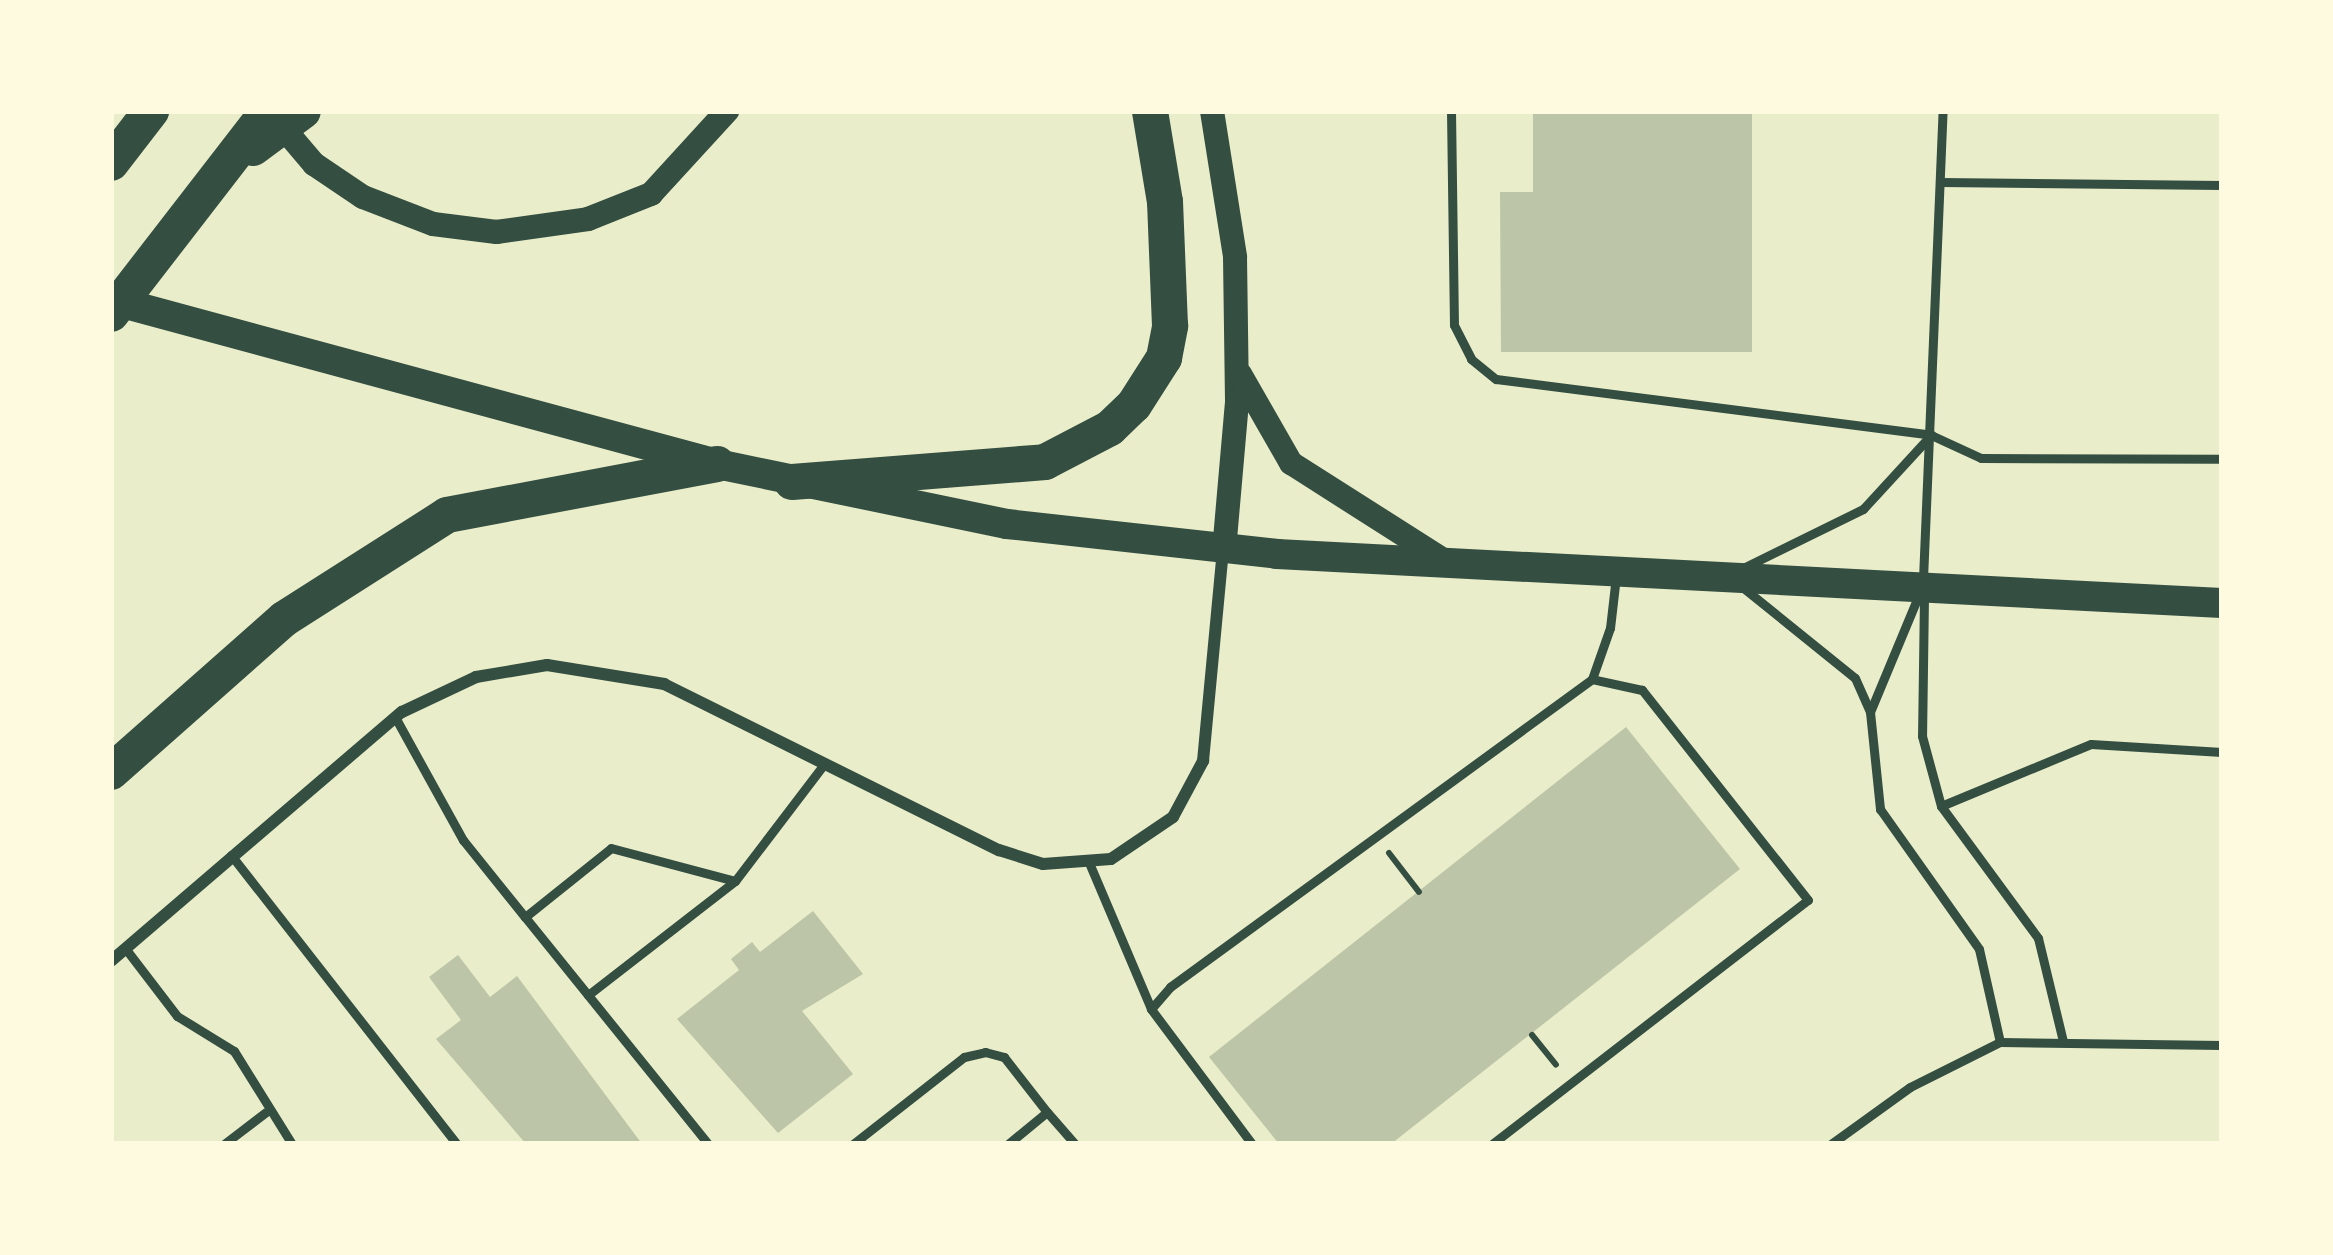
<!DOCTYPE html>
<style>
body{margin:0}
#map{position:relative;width:2333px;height:1255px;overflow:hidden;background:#e9edc9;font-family:"Sofia Sans Condensed",sans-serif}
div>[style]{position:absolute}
.building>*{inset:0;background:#bcc5a7}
.path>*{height:6px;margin:-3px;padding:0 3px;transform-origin:3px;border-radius:3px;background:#344e41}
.service>*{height:9px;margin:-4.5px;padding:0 4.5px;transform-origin:4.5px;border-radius:4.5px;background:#344e41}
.minor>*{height:12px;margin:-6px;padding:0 6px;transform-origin:6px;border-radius:6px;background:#344e41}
.secondary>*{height:24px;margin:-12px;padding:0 12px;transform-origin:12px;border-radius:12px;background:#344e41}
.primary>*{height:30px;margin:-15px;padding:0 15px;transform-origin:15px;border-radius:15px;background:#344e41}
.motorway>*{height:36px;margin:-18px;padding:0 18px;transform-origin:18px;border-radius:18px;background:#344e41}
span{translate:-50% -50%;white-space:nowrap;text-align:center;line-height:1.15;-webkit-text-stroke:10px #fefae0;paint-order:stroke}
.frame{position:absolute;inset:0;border:114px solid #fefae0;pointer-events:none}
</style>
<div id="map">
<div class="building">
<div style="clip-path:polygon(1533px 111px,1752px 111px,1752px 352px,1501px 352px,1500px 192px,1533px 192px)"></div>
<div style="clip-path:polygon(1626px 727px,1740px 869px,1391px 1144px,1279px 1144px,1209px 1057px)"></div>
<div style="clip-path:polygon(813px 911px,863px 974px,802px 1011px,853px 1074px,778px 1133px,677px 1019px,739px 970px,731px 959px,752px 942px,760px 952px)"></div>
<div style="clip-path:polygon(458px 955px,490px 997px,517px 976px,642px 1144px,526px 1144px,436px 1039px,461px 1020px,429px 977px)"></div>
</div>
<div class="path">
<div style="left:1389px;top:853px;width:49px;rotate:52.4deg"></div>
<div style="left:1532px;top:1035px;width:38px;rotate:51deg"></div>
</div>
<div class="service">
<div style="left:1451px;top:111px;width:214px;rotate:89.2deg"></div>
<div style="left:1454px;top:325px;width:38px;rotate:63deg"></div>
<div style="left:1471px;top:359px;width:32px;rotate:39deg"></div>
<div style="left:1496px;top:379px;width:439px;rotate:7.3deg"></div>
<div style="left:1931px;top:435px;width:55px;rotate:24.7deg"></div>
<div style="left:1981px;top:458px;width:241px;rotate:0.2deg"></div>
<div style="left:1940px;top:182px;width:282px;rotate:0.6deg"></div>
<div style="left:1743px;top:568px;width:134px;rotate:-26.2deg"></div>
<div style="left:1863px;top:509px;width:100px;rotate:-47.4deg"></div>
<div style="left:1923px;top:579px;width:468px;rotate:-87.6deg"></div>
<div style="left:1741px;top:586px;width:146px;rotate:38.9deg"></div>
<div style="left:1855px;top:678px;width:37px;rotate:66deg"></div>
<div style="left:1870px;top:712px;width:98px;rotate:84.1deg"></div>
<div style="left:1880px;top:809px;width:171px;rotate:54.7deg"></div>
<div style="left:1979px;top:949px;width:95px;rotate:77.3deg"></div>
<div style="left:1924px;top:596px;width:140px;rotate:90.8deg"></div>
<div style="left:1922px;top:736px;width:73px;rotate:74.8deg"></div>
<div style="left:1941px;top:806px;width:164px;rotate:53.7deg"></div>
<div style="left:2038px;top:938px;width:106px;rotate:76.4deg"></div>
<div style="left:1870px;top:712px;width:128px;rotate:-67.4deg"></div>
<div style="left:395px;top:717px;width:141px;rotate:61.1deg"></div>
<div style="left:463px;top:840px;width:99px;rotate:51.2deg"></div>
<div style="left:525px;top:917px;width:110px;rotate:-38.7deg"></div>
<div style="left:611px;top:848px;width:128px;rotate:14.9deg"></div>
<div style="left:735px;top:881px;width:148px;rotate:-52.7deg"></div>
<div style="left:1941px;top:806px;width:162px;rotate:-22.5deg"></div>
<div style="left:2091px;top:744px;width:131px;rotate:3.5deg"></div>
<div style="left:231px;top:855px;width:367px;rotate:52deg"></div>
<div style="left:1090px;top:865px;width:156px;rotate:67deg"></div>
<div style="left:525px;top:917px;width:292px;rotate:51.1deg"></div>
<div style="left:125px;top:948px;width:86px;rotate:52.6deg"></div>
<div style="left:177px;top:1016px;width:67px;rotate:31.6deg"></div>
<div style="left:234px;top:1051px;width:110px;rotate:58.1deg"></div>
<div style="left:588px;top:995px;width:186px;rotate:-37.8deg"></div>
<div style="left:224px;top:1144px;width:53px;rotate:-37.3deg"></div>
<div style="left:853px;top:1144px;width:141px;rotate:-38.1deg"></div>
<div style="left:964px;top:1057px;width:22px;rotate:-13deg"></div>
<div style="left:985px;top:1052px;width:20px;rotate:15deg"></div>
<div style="left:1004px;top:1057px;width:70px;rotate:52deg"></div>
<div style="left:1008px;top:1144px;width:50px;rotate:-39.4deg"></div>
<div style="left:1047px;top:1112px;width:43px;rotate:48.8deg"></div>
<div style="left:1252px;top:1144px;width:169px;rotate:-126.8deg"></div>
<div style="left:1151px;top:1009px;width:29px;rotate:-49deg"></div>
<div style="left:1170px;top:987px;width:522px;rotate:-36.12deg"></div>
<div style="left:1592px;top:679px;width:54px;rotate:-70.6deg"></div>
<div style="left:1610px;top:628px;width:52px;rotate:-83.4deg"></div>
<div style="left:1492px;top:1144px;width:399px;rotate:-37.7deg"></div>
<div style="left:1808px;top:900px;width:268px;rotate:-128.3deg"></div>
<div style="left:1642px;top:690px;width:51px;rotate:-167.6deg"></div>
<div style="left:1831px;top:1144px;width:97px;rotate:-35.8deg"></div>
<div style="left:1910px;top:1087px;width:101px;rotate:-26.6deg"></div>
<div style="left:2000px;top:1042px;width:222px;rotate:0.8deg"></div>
</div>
<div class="minor">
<div style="left:111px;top:961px;width:383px;rotate:-40.6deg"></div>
<div style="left:402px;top:712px;width:82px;rotate:-25.3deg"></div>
<div style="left:476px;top:677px;width:72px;rotate:-9.6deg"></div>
<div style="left:547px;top:665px;width:119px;rotate:9.2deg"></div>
<div style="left:664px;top:684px;width:374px;rotate:26.4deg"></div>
<div style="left:999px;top:850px;width:46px;rotate:17.7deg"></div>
<div style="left:1043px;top:864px;width:68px;rotate:-4.2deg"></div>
<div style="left:1111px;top:859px;width:75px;rotate:-34.1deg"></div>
<div style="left:1173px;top:817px;width:64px;rotate:-61.8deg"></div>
<div style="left:1203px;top:761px;width:211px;rotate:-84.6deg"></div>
</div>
<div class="secondary">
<div style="left:1212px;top:111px;width:148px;rotate:81deg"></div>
<div style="left:1235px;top:257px;width:145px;rotate:89.2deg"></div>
<div style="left:1237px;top:402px;width:149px;rotate:95deg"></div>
<div style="left:274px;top:117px;width:62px;rotate:49.6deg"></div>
<div style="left:314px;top:164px;width:59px;rotate:34deg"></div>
<div style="left:363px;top:197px;width:75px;rotate:21.1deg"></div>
<div style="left:433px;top:224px;width:64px;rotate:7.2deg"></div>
<div style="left:496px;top:232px;width:93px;rotate:-8deg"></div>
<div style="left:588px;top:219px;width:68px;rotate:-21.6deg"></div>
<div style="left:651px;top:194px;width:113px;rotate:-47.5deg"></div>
<div style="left:1240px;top:374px;width:103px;rotate:60.2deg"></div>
<div style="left:1291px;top:463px;width:186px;rotate:32.5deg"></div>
</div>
<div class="primary">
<div style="left:111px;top:300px;width:628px;rotate:15.14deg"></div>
<div style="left:717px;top:464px;width:296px;rotate:11.7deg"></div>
<div style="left:1007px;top:524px;width:272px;rotate:6.3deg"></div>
<div style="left:1277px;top:554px;width:946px;rotate:2.97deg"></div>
</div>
<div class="motorway">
<div style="left:253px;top:148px;width:62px;rotate:-36.5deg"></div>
<div style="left:111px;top:163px;width:66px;rotate:-52.4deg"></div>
<div style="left:111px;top:314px;width:257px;rotate:-52.3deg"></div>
<div style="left:792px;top:482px;width:254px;rotate:-4.5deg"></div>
<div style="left:1045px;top:462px;width:73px;rotate:-27.6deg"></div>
<div style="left:1110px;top:428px;width:33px;rotate:-44deg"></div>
<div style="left:1134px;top:405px;width:56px;rotate:-57.4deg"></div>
<div style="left:1164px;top:358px;width:33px;rotate:-79deg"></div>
<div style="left:1170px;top:326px;width:124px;rotate:-92.3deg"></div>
<div style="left:1165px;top:202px;width:92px;rotate:-99.4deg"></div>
<div style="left:111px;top:772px;width:231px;rotate:-41.5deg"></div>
<div style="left:284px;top:619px;width:193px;rotate:-32.5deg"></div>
<div style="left:447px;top:515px;width:275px;rotate:-10.7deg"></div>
</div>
<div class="frame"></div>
</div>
